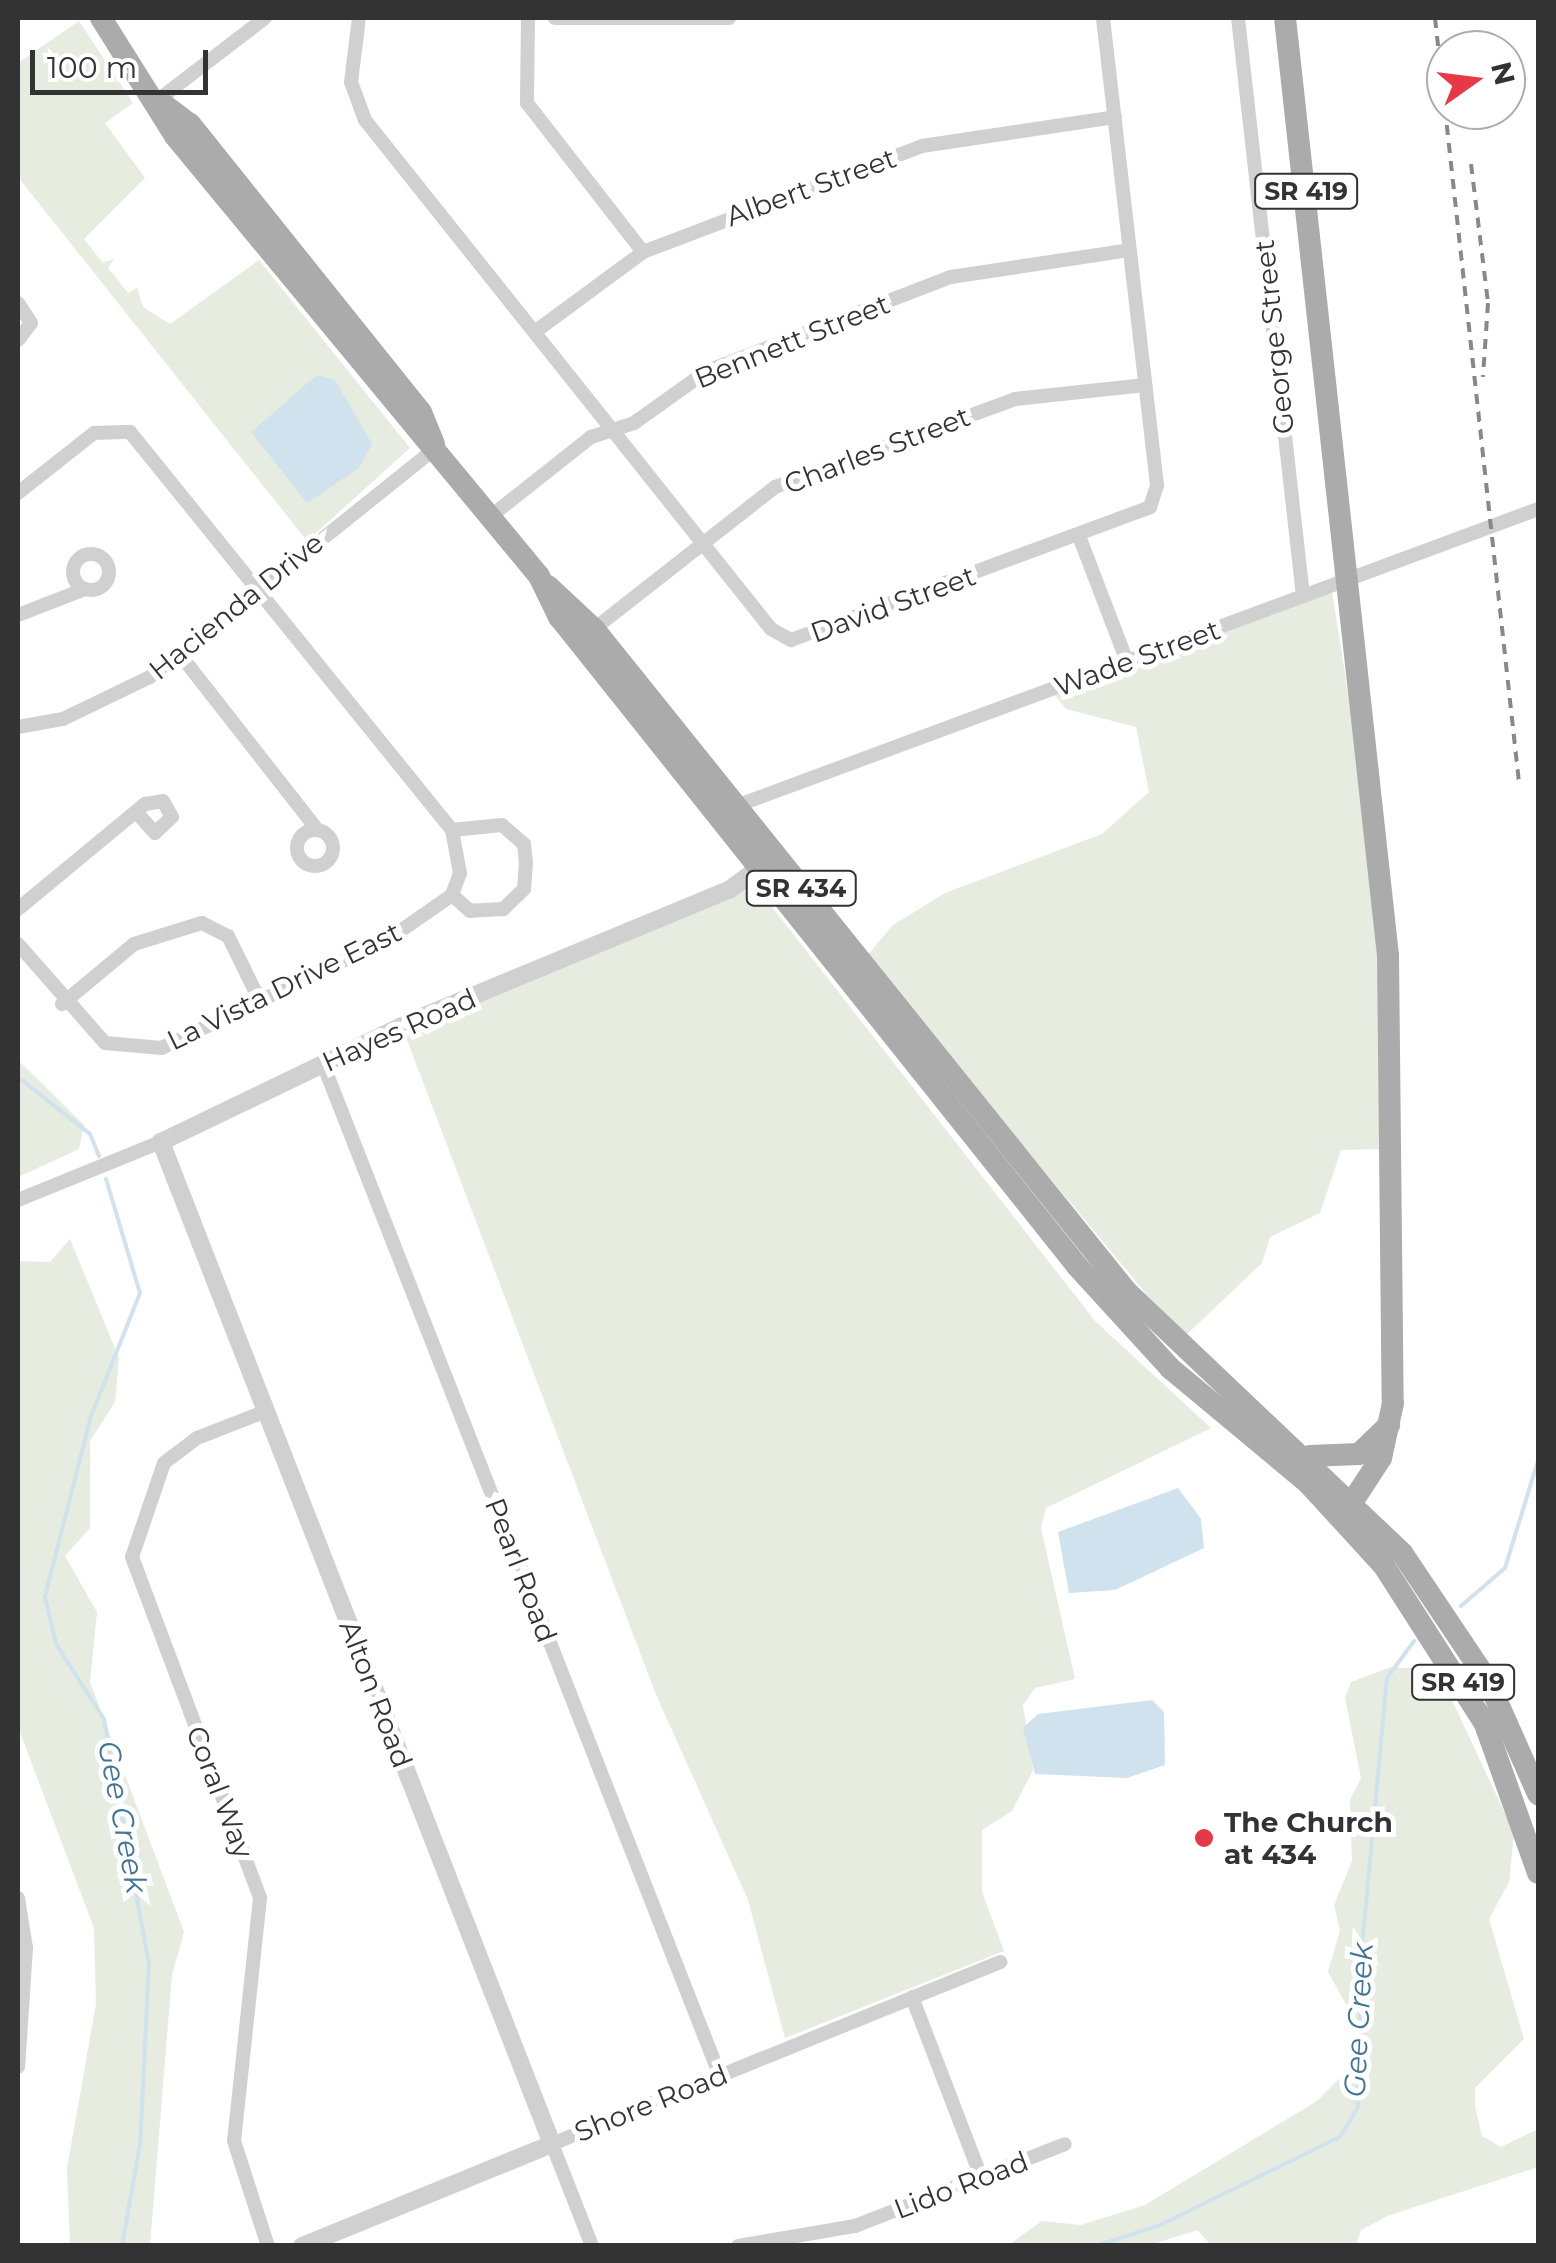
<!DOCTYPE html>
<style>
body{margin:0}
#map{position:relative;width:1556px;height:2263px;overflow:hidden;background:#fff;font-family:Montserrat,sans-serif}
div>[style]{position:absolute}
.green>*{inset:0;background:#e6ecdf}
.water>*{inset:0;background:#cfe2ee}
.stream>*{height:4px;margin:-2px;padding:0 2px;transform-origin:2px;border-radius:2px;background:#cfe2ee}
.minor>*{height:14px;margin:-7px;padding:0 7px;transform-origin:7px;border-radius:7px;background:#d0d0d0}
.minor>.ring{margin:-7px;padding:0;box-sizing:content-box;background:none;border:14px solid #d0d0d0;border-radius:50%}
.tertiary>*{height:18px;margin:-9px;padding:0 9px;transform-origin:9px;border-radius:9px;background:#d0d0d0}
.primary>*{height:22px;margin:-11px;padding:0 11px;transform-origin:11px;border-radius:11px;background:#ababab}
.rail>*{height:4px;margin-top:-2px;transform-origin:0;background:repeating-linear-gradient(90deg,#888 0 10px,transparent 0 18px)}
.dots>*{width:28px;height:28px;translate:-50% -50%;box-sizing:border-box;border:5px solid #fff;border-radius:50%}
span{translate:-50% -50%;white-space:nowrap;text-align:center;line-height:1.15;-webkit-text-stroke:10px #fff;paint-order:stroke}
.shield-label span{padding:2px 8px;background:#fff;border:2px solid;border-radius:8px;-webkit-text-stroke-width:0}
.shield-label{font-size:25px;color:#333;font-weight:700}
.street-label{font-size:28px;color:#333}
.poi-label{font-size:28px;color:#333;font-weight:700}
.left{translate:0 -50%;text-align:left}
.water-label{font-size:30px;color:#3f7597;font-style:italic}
.frame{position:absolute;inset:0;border:20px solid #333;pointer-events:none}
.north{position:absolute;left:1426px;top:30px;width:100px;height:100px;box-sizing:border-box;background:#fff;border:2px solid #adadad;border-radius:50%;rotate:76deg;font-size:28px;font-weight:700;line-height:40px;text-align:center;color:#333}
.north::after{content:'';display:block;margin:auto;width:35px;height:45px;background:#e63946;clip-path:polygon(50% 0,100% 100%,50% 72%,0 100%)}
.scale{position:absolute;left:30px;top:50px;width:178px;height:45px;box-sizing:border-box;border:5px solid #333;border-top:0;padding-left:12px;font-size:30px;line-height:35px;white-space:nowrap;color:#333;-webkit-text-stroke:8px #fff;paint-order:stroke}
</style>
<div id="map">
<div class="green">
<div style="clip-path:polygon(79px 21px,133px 103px,105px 123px,145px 178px,84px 239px,103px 263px,114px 259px,108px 268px,128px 293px,137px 288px,143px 307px,170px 324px,259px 260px,410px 448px,307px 541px,18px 177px,18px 63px)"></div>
<div style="clip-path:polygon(1332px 592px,1374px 857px,1383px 1149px,1341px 1150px,1320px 1213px,1270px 1237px,1262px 1263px,1183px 1338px,866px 957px,893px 925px,945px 893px,1102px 834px,1149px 792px,1136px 727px,1066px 709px,1055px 695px)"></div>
<div style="clip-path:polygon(755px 885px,1095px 1321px,1211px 1428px,1046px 1508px,1041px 1528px,1075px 1679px,1035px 1688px,1023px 1705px,1033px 1770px,1012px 1811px,982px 1830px,982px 1892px,1004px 1951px,785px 2038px,748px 1900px,655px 1692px,404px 1032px)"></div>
<div style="clip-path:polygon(18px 1060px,84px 1125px,79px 1149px,18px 1177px)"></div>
<div style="clip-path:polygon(70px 1239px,119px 1358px,115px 1402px,90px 1441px,90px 1528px,65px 1556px,97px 1612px,90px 1682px,184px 1932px,172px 1975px,150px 2245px,70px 2245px,67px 2168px,96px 2004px,94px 1928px,18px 1727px,18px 1261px,50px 1262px)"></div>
<div style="clip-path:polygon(1391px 1667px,1438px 1670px,1514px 1833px,1509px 1882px,1489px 1919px,1524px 2039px,1475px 2088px,1475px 2106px,1482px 2136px,1501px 2147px,1538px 2129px,1538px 2167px,1390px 2215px,1361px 2230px,1356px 2245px,1211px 2245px,1197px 2230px,1150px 2245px,1007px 2246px,1042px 2221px,1081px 2225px,1145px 2205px,1317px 2101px,1347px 2071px,1364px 2036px,1328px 1972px,1340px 1930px,1334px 1905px,1352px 1861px,1350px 1800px,1361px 1778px,1345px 1698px,1351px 1682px)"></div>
</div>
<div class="water">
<div style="clip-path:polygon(317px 375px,335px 380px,372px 444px,359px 468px,307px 503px,251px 432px)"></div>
<div style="clip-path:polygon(1178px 1488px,1201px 1519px,1204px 1548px,1115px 1590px,1069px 1593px,1058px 1532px)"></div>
<div style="clip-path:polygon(1152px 1700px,1164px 1712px,1165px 1765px,1127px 1778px,1035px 1774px,1023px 1728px,1038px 1714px)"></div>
</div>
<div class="stream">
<div style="left:18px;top:1077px;width:92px;rotate:38.4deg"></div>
<div style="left:90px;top:1134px;width:24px;rotate:68deg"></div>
<div style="left:106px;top:1179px;width:119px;rotate:73.4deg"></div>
<div style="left:140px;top:1293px;width:132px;rotate:111.7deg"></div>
<div style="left:91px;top:1416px;width:187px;rotate:104.3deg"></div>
<div style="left:45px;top:1597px;width:48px;rotate:76.8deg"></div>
<div style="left:56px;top:1644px;width:89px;rotate:57.4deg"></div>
<div style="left:104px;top:1719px;width:248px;rotate:79.6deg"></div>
<div style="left:149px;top:1963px;width:181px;rotate:92.8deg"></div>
<div style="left:140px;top:2144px;width:104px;rotate:100deg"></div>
<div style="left:1461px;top:1606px;width:58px;rotate:-40.8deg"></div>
<div style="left:1505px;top:1568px;width:112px;rotate:-72.9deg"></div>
<div style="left:1096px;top:2246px;width:67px;rotate:-18.2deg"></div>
<div style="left:1160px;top:2225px;width:200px;rotate:-26.1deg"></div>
<div style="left:1340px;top:2137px;width:35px;rotate:-59deg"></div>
<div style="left:1358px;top:2107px;width:160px;rotate:-88.6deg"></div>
<div style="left:1362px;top:1947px;width:270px;rotate:-84.7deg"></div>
<div style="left:1387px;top:1678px;width:46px;rotate:-53.9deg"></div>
</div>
<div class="minor">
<div style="left:359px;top:18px;width:64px;rotate:97.1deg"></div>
<div style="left:351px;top:82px;width:40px;rotate:69.8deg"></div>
<div style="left:365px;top:120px;width:651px;rotate:51.42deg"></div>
<div style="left:771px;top:629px;width:23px;rotate:29deg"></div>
<div style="left:791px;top:640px;width:383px;rotate:-20.3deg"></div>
<div style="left:1150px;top:507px;width:23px;rotate:-72deg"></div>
<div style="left:1157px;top:485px;width:470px;rotate:-96.6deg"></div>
<div style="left:528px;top:18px;width:85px;rotate:90.7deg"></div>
<div style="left:527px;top:103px;width:189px;rotate:52.1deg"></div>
<div style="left:555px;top:18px;width:174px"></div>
<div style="left:1238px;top:18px;width:582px;rotate:83.58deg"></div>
<div style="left:158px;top:100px;width:135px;rotate:-37.5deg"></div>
<div style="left:18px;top:303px;width:24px;rotate:57deg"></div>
<div style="left:31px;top:323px;width:21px;rotate:127deg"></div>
<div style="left:536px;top:331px;width:133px;rotate:-36.4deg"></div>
<div style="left:643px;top:252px;width:298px;rotate:-20.8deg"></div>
<div style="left:922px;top:146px;width:195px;rotate:-8.5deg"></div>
<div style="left:18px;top:493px;width:97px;rotate:-38.3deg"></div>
<div style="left:94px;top:433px;width:36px;rotate:-2deg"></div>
<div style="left:130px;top:432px;width:512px;rotate:51.03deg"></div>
<div style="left:452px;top:830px;width:44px;rotate:79.5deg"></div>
<div style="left:460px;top:873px;width:23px;rotate:110deg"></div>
<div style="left:452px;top:895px;width:77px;rotate:145.1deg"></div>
<div style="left:389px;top:939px;width:252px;rotate:154.4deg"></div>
<div style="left:162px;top:1048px;width:57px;rotate:-175deg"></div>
<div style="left:105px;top:1043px;width:132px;rotate:-131.3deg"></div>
<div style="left:491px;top:516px;width:127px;rotate:-38.3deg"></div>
<div style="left:591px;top:437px;width:45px;rotate:-18deg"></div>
<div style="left:634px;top:423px;width:90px;rotate:-35.5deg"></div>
<div style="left:707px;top:371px;width:261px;rotate:-21.1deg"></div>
<div style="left:951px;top:277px;width:180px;rotate:-8.6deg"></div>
<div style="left:1079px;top:536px;width:135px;rotate:69.1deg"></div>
<div class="ring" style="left:73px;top:554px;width:22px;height:22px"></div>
<div style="left:18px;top:615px;width:72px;rotate:-21.2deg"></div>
<div style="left:594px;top:629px;width:230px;rotate:-38.1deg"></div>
<div style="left:775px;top:487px;width:256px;rotate:-20.1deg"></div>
<div style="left:1015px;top:399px;width:131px;rotate:-6.1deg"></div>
<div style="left:178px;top:652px;width:225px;rotate:51.9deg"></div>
<div style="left:18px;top:727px;width:46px;rotate:-10.1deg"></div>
<div style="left:63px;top:719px;width:97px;rotate:-25.8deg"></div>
<div style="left:150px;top:677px;width:366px;rotate:-38.7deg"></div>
<div style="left:736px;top:806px;width:855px;rotate:-20.32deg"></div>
<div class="ring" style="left:297px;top:830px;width:22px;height:22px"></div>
<div style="left:452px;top:830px;width:50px;rotate:-5.7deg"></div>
<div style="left:502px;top:825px;width:29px;rotate:41deg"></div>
<div style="left:524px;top:844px;width:18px;rotate:84deg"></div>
<div style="left:526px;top:862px;width:27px;rotate:94deg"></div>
<div style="left:524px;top:889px;width:29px;rotate:136deg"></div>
<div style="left:503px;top:909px;width:33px;rotate:177deg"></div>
<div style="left:470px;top:911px;width:24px;rotate:-138deg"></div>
<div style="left:18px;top:909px;width:165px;rotate:-39.6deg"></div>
<div style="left:145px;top:804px;width:18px;rotate:-9deg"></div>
<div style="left:163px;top:801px;width:18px;rotate:61deg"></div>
<div style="left:172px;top:817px;width:23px;rotate:137deg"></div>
<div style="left:155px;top:833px;width:24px;rotate:-132deg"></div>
<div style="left:62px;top:1004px;width:94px;rotate:-39.8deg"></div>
<div style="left:134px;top:944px;width:71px;rotate:-17.2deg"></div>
<div style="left:202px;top:923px;width:29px;rotate:27deg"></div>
<div style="left:228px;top:936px;width:75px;rotate:63.8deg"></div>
<div style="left:323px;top:1064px;width:1087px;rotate:68.58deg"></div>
<div style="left:18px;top:1200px;width:154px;rotate:-22.1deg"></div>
<div style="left:266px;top:1411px;width:74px;rotate:158.6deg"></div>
<div style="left:197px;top:1438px;width:41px;rotate:142.9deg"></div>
<div style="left:164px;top:1463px;width:99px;rotate:108.8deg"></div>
<div style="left:132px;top:1557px;width:364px;rotate:69.4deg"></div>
<div style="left:260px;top:1898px;width:244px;rotate:96.1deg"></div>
<div style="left:234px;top:2141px;width:110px;rotate:72.1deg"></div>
<div style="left:18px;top:1898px;width:51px;rotate:80.9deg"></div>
<div style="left:26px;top:1948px;width:119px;rotate:93.8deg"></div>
<div style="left:912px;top:1997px;width:193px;rotate:69deg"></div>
<div style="left:592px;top:2246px;width:110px;rotate:-111.4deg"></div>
<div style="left:552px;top:2144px;width:484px;rotate:-22.1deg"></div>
<div style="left:738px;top:2246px;width:119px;rotate:-9.7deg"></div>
<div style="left:855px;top:2226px;width:225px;rotate:-21.3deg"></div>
</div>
<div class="tertiary">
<div style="left:302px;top:2246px;width:270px;rotate:-22.2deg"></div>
<div style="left:552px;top:2144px;width:1076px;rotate:-111.32deg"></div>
<div style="left:161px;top:1142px;width:279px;rotate:-25.7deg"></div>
<div style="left:412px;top:1021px;width:343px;rotate:-22.5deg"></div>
<div style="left:729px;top:890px;width:47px;rotate:-36.4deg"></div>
</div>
<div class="primary">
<div style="left:101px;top:18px;width:139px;rotate:57.9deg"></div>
<div style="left:175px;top:136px;width:571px;rotate:50.4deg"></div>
<div style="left:539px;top:576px;width:46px;rotate:64deg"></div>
<div style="left:559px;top:617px;width:830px;rotate:51.4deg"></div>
<div style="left:1077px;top:1266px;width:138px;rotate:47.6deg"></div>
<div style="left:1170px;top:1368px;width:180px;rotate:39.8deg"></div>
<div style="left:1308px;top:1483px;width:113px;rotate:47.5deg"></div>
<div style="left:1384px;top:1566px;width:188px;rotate:57.4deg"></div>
<div style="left:1485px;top:1724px;width:158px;rotate:70.4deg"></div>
<div style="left:1285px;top:18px;width:943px;rotate:83.73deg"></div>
<div style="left:1388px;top:955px;width:448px;rotate:89.4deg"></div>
<div style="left:1393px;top:1403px;width:56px;rotate:102.3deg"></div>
<div style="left:1381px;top:1458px;width:62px;rotate:123.2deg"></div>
<div style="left:163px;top:104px;width:34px;rotate:37deg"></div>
<div style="left:190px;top:124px;width:369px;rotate:51.3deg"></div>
<div style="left:421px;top:412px;width:35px;rotate:68deg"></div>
<div style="left:548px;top:586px;width:63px;rotate:43.1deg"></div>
<div style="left:594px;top:629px;width:849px;rotate:51.21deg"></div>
<div style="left:1126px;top:1291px;width:381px;rotate:43.5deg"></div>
<div style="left:1402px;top:1553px;width:154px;rotate:56.1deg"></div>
<div style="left:1488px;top:1681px;width:124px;rotate:66.1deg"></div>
<div style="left:1310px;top:1456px;width:49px;rotate:-2.3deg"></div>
<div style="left:1359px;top:1454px;width:42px;rotate:-44deg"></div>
</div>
<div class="rail">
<div style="left:1435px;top:18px;width:769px;rotate:83.73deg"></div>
<div style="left:1471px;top:164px;width:140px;rotate:83deg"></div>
<div style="left:1488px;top:303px;width:74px;rotate:93.9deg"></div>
</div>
<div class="dots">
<div style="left:1204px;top:1838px;background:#e63946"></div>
</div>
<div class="shield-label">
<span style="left:1306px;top:191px">SR 419</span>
<span style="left:801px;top:888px">SR 434</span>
<span style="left:1463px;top:1682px">SR 419</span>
</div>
<div class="street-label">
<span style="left:811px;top:187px;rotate:-20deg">Albert Street</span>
<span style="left:1274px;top:337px;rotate:-96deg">George Street</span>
<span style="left:792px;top:341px;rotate:-22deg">Bennett Street</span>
<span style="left:877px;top:450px;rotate:-21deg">Charles Street</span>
<span style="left:893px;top:604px;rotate:-20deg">David Street</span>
<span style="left:236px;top:606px;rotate:-39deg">Hacienda Drive</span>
<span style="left:1137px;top:658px;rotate:-20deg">Wade Street</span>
<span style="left:284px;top:986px;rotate:-26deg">La Vista Drive East</span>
<span style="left:399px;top:1030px;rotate:-24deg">Hayes Road</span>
<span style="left:521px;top:1570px;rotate:69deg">Pearl Road</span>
<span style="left:376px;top:1694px;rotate:69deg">Alton Road</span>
<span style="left:220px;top:1792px;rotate:69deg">Coral Way</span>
<span style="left:651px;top:2103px;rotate:-22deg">Shore Road</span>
<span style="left:961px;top:2185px;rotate:-21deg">Lido Road</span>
</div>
<div class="poi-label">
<span class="left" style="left:1224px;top:1838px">The Church<br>at 434</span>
</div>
<div class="water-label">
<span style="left:122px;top:1817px;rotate:79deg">Gee Creek</span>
<span style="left:1359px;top:2020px;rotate:-87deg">Gee Creek</span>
</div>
<div class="frame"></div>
<div class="north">N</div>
<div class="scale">100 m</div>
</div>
